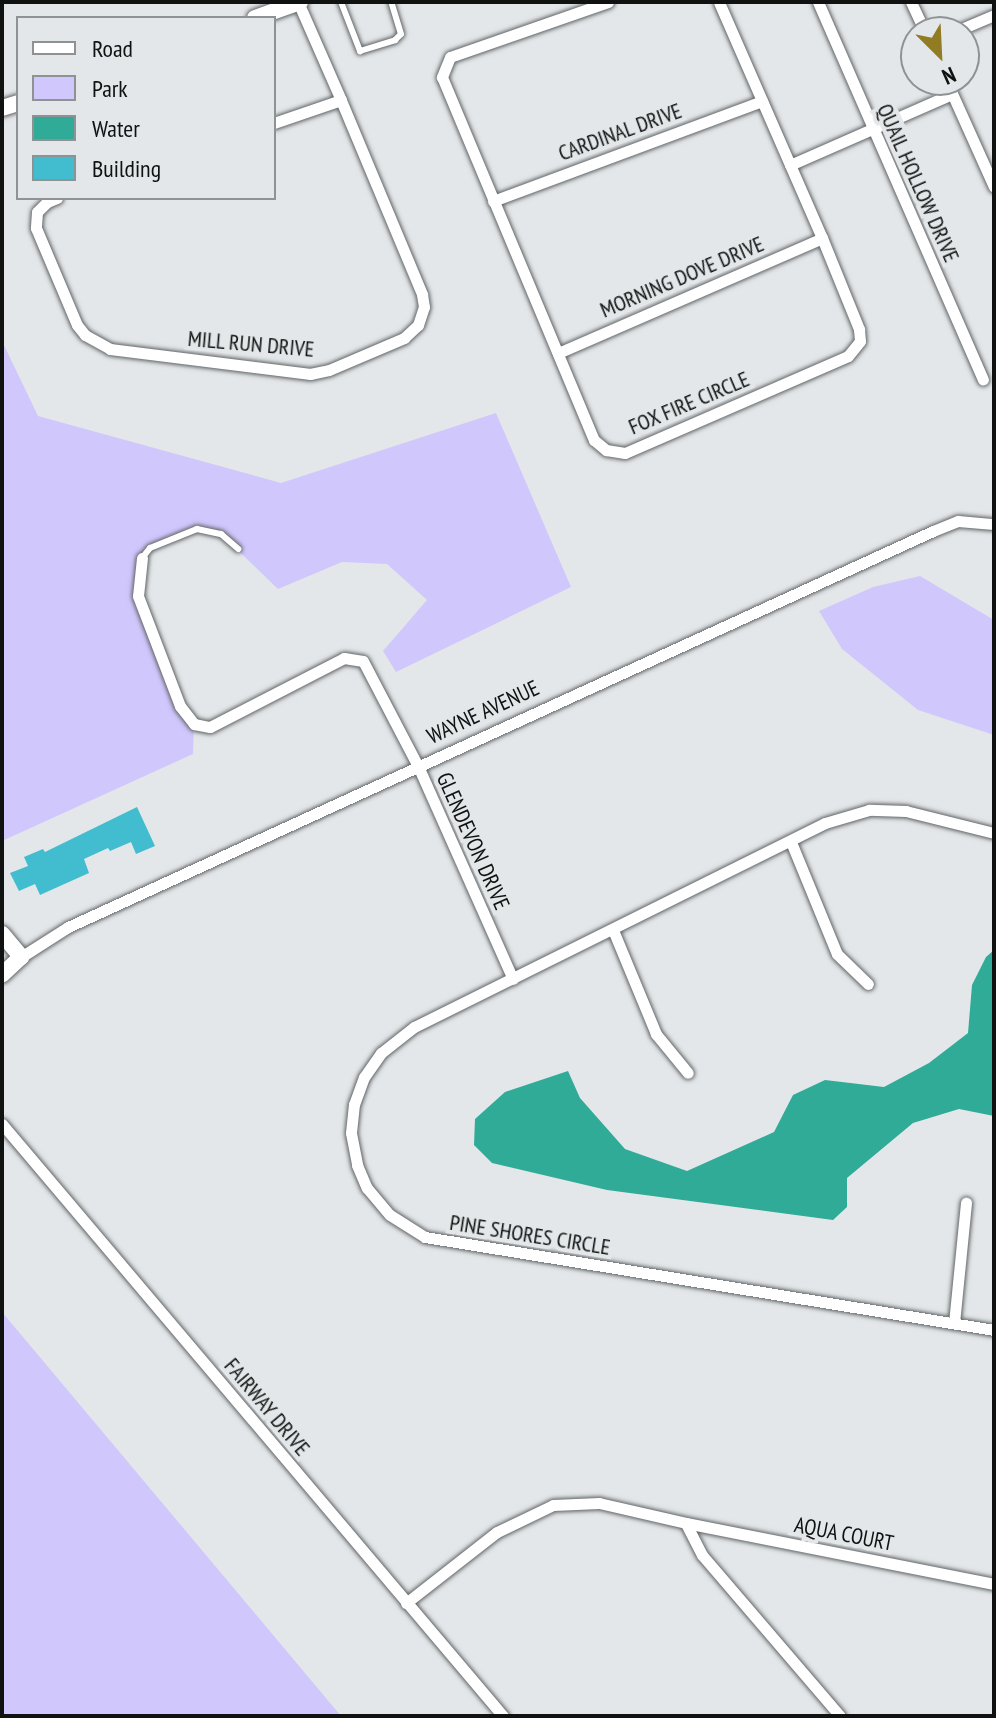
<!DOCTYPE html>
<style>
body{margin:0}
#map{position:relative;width:996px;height:1718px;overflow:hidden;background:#e3e7e9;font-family:"PT Sans Narrow",sans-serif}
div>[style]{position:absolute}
.green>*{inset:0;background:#d0c7fd}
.water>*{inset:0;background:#30ab98}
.building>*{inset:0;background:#42bdcf}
.roads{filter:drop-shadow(0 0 2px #626567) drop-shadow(0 0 2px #626567)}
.lane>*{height:6px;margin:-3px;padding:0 3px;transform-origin:3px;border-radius:3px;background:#fff}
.street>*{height:11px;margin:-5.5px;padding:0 5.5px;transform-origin:5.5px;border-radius:5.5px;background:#fff}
.secondary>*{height:16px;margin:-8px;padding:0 8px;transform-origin:8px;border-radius:8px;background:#fff}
span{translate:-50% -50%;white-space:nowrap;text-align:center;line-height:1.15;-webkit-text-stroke:8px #e3e7e9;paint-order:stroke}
.street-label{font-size:22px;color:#101212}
.frame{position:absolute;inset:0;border:4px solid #101212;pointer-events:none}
.legend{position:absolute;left:16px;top:16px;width:260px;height:184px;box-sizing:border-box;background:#e3e7e9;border:2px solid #8f9293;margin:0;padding:10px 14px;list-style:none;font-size:24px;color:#101212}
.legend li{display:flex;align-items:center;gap:16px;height:40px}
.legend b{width:40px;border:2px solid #8f9293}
.north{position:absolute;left:900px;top:16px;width:80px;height:80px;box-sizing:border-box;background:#e3e7e9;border:2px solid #8f9293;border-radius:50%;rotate:156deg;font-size:22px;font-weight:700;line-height:32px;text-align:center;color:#101212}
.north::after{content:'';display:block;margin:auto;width:28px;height:36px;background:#917c23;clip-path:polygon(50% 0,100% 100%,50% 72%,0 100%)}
</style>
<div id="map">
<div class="green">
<div style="clip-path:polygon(2px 341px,38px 416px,281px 483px,496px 413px,571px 587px,396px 672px,383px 651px,427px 600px,387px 564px,342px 562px,278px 589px,221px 534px,197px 529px,150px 548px,142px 558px,138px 596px,180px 706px,194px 724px,193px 754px,2px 841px)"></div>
<div style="clip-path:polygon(920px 576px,994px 620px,994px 735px,918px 710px,842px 649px,819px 611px,873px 587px)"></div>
<div style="clip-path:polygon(2px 1312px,341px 1716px,2px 1716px)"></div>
</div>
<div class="water">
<div style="clip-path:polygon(994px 950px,994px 1116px,959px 1109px,913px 1123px,847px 1178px,847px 1207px,833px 1220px,607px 1190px,492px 1163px,474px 1145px,475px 1119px,505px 1092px,568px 1071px,580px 1098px,625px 1149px,687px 1171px,774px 1132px,793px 1095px,825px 1080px,884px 1087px,929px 1063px,968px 1033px,972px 985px,986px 957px)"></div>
</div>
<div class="building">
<div style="clip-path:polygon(137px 807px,155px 846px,136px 854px,131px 842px,110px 851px,108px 848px,84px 859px,89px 873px,40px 895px,35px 884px,19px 891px,10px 873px,28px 866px,24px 857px,43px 849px,45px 852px)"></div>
</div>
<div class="roads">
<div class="lane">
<div style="left:341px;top:2px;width:53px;rotate:68.8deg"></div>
<div style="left:360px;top:51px;width:37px;rotate:-17deg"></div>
<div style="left:395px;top:40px;width:8px;rotate:-45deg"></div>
<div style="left:401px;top:34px;width:34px;rotate:-107deg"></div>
<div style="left:142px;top:558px;width:13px;rotate:-51deg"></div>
<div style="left:150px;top:548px;width:51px;rotate:-22deg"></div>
<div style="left:197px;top:529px;width:25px;rotate:12deg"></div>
<div style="left:221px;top:534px;width:23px;rotate:41deg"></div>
</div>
<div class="street">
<div style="left:298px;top:2px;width:107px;rotate:66.3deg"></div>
<div style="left:608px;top:2px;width:167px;rotate:160.8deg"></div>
<div style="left:450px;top:57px;width:22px;rotate:112deg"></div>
<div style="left:442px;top:77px;width:394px;rotate:67.3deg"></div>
<div style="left:594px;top:440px;width:16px;rotate:40deg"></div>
<div style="left:606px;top:450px;width:19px;rotate:9deg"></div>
<div style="left:625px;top:453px;width:243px;rotate:-23.5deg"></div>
<div style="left:848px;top:356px;width:19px;rotate:-51deg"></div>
<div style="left:860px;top:341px;width:12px;rotate:-95deg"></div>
<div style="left:859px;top:329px;width:98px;rotate:-112.1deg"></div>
<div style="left:822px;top:238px;width:257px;rotate:-113.6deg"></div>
<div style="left:818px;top:2px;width:412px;rotate:66.4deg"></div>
<div style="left:911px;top:2px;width:33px;rotate:65deg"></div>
<div style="left:954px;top:32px;width:43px;rotate:-23deg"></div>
<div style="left:946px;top:80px;width:117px;rotate:65.8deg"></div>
<div style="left:790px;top:165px;width:177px;rotate:-23.7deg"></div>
<div style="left:57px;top:198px;width:11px;rotate:158deg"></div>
<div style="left:47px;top:202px;width:14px;rotate:135deg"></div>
<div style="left:37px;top:212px;width:16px;rotate:94deg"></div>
<div style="left:36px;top:228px;width:105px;rotate:67.1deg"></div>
<div style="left:77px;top:325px;width:13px;rotate:51deg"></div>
<div style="left:85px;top:335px;width:29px;rotate:29deg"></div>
<div style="left:110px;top:349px;width:202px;rotate:7.1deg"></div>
<div style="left:310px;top:374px;width:19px;rotate:-12deg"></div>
<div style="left:329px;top:370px;width:82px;rotate:-23.1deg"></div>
<div style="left:404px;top:338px;width:19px;rotate:-43deg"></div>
<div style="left:418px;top:325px;width:19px;rotate:-72deg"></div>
<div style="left:424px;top:307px;width:13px;rotate:-99deg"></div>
<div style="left:422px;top:294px;width:210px;rotate:-112.7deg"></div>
<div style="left:341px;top:100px;width:71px;rotate:161.1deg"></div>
<div style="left:493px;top:201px;width:287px;rotate:-20.4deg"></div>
<div style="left:558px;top:353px;width:288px;rotate:-23.5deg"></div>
<div style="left:142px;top:558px;width:38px;rotate:96deg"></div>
<div style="left:138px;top:596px;width:118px;rotate:69.1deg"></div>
<div style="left:180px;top:706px;width:23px;rotate:52deg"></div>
<div style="left:194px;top:724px;width:16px;rotate:11deg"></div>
<div style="left:210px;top:727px;width:151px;rotate:-27.2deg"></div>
<div style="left:344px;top:658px;width:19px;rotate:9deg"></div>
<div style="left:363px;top:661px;width:119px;rotate:62.4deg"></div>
<div style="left:418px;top:766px;width:233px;rotate:66deg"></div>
<div style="left:994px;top:833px;width:91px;rotate:-166deg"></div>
<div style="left:906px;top:811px;width:37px;rotate:-178deg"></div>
<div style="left:869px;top:810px;width:46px;rotate:163.5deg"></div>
<div style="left:825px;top:823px;width:459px;rotate:153.6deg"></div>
<div style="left:414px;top:1027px;width:42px;rotate:141.8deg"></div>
<div style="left:381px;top:1053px;width:29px;rotate:125deg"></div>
<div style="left:364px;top:1077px;width:29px;rotate:110deg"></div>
<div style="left:354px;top:1104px;width:29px;rotate:96deg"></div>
<div style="left:351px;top:1133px;width:33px;rotate:79deg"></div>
<div style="left:357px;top:1165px;width:25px;rotate:67deg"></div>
<div style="left:367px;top:1188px;width:35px;rotate:50deg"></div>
<div style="left:390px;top:1215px;width:41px;rotate:32.2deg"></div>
<div style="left:425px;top:1237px;width:577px;rotate:9.28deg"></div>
<div style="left:791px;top:842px;width:121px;rotate:67.7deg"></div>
<div style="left:837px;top:954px;width:43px;rotate:44.1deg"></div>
<div style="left:613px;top:930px;width:113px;rotate:67.5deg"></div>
<div style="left:656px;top:1034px;width:50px;rotate:50.6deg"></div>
<div style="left:21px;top:957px;width:56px;rotate:-32.6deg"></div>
<div style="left:68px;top:927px;width:951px;rotate:-24.6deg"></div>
<div style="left:933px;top:531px;width:27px;rotate:-22deg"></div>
<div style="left:958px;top:521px;width:36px;rotate:5deg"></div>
<div style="left:2px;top:1124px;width:776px;rotate:49.76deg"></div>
<div style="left:954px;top:1323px;width:121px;rotate:-84.3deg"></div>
<div style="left:406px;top:1603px;width:115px;rotate:-38deg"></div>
<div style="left:497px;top:1532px;width:62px;rotate:-25.7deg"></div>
<div style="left:553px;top:1505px;width:46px;rotate:-2.5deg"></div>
<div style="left:599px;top:1503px;width:89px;rotate:12.9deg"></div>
<div style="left:840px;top:1716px;width:212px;rotate:-130.6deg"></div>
<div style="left:702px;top:1555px;width:36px;rotate:-117deg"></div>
<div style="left:686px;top:1523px;width:314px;rotate:11.2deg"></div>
</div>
<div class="secondary">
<div style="left:255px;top:18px;width:48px;rotate:-19.6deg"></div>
<div style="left:2px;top:108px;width:17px;rotate:-17deg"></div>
<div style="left:2px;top:934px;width:30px;rotate:50deg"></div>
<div style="left:21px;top:957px;width:26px;rotate:137deg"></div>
</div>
</div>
<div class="street-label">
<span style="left:620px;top:132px;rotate:-20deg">CARDINAL DRIVE</span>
<span style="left:918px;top:183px;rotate:66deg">QUAIL HOLLOW DRIVE</span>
<span style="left:682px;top:277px;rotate:-23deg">MORNING DOVE DRIVE</span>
<span style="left:251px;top:344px;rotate:5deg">MILL RUN DRIVE</span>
<span style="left:689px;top:403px;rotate:-23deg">FOX FIRE CIRCLE</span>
<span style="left:483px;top:712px;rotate:-25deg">WAYNE AVENUE</span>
<span style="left:473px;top:841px;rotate:66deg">GLENDEVON DRIVE</span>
<span style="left:530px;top:1235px;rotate:9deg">PINE SHORES CIRCLE</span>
<span style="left:267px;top:1407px;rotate:50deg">FAIRWAY DRIVE</span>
<span style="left:844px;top:1534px;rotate:11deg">AQUA COURT</span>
</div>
<div class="frame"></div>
<ul class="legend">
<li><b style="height:10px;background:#fff"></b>Road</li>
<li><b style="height:22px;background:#d0c7fd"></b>Park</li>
<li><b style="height:22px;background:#30ab98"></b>Water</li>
<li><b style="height:22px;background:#42bdcf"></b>Building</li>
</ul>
<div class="north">N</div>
</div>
